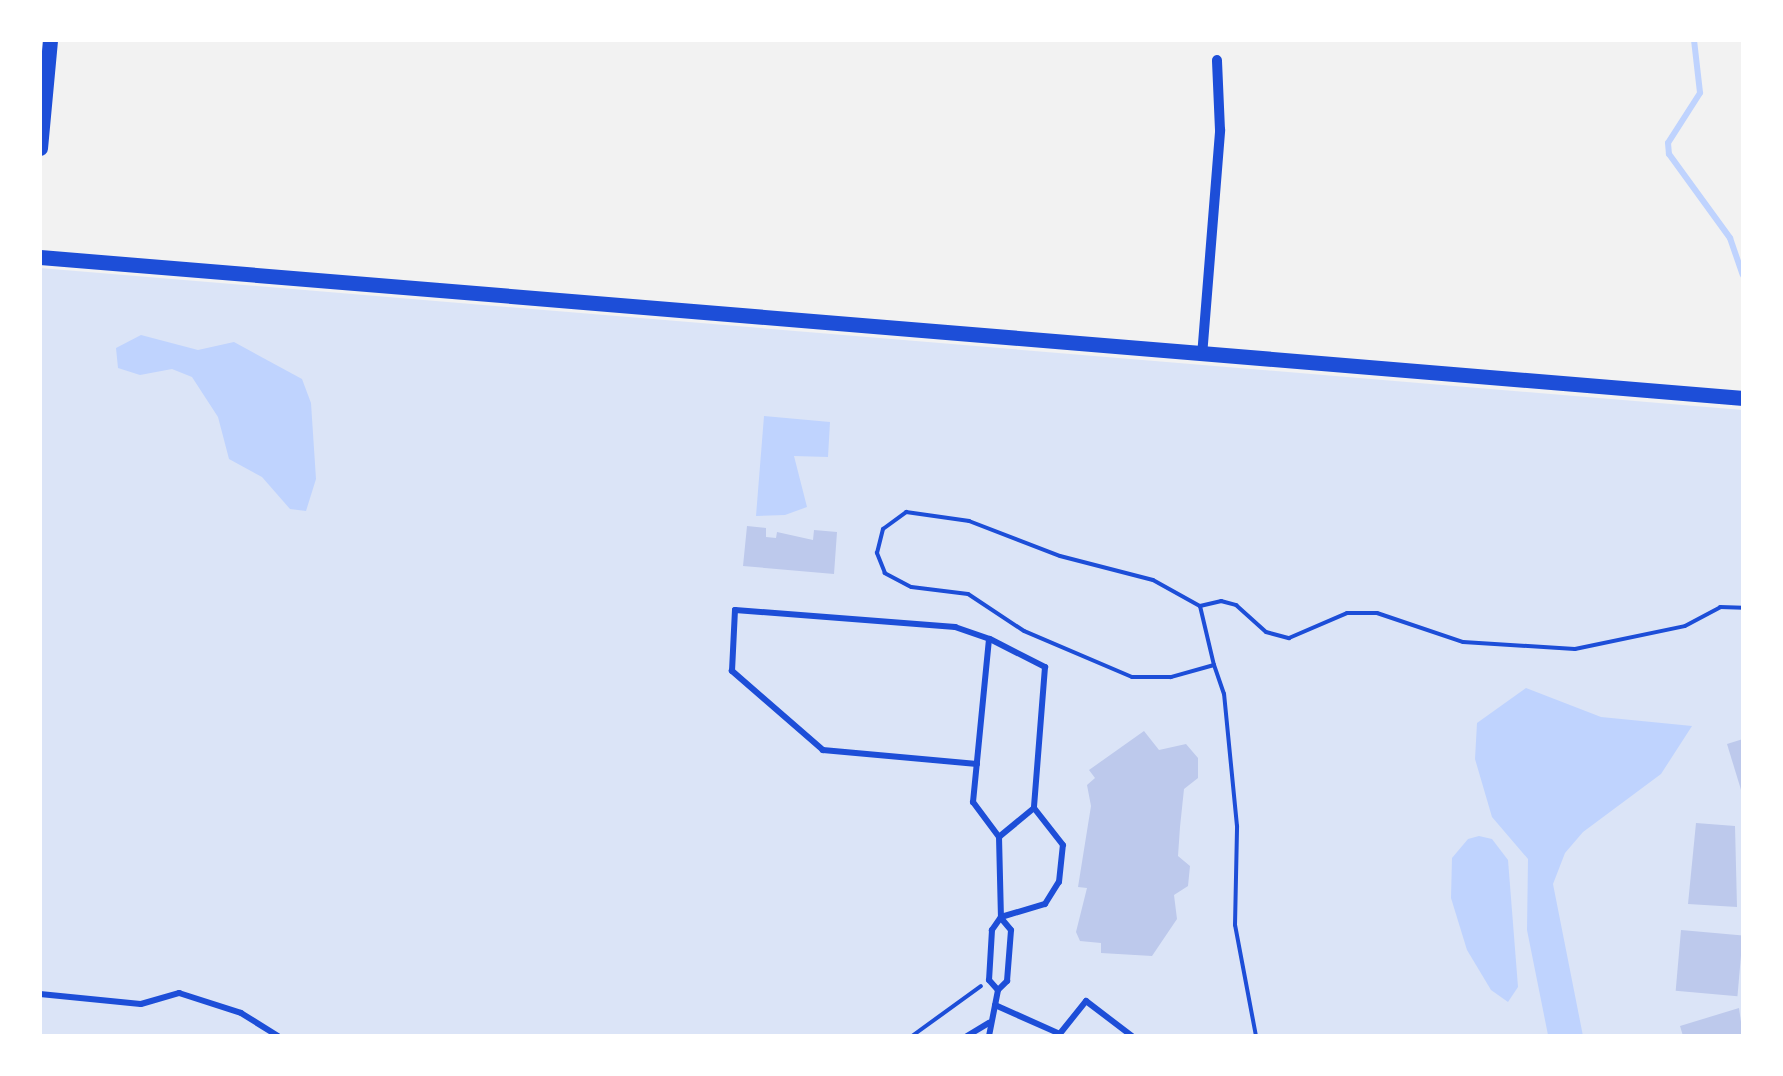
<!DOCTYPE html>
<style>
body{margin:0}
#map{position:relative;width:1783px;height:1076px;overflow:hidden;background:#f2f2f2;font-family:"Work Sans",sans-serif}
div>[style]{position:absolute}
.green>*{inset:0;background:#dbe4f7}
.water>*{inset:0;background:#bfd3fe}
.stream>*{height:6px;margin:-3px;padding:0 3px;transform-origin:3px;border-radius:3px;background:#bfd3fe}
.building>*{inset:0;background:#bdc9ec;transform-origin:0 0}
.path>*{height:4px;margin:-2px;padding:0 2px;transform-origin:2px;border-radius:2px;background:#1d4ed8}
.service>*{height:6px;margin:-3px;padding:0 3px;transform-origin:3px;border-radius:3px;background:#1d4ed8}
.minor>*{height:10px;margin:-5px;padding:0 5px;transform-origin:5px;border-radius:5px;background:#1d4ed8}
.tertiary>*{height:15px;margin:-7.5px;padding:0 7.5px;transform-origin:7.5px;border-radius:7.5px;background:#1d4ed8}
span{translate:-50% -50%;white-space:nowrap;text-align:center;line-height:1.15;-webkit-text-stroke:8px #fff;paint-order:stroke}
.frame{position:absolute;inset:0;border:42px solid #fff;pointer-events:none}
</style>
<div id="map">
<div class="green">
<div style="clip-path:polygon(40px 268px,1743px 410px,1743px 1036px,40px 1036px)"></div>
</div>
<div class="water">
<div style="clip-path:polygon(141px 335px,198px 350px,234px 342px,302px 379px,311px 403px,316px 479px,306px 511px,290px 509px,262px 477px,229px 459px,218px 417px,192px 377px,172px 369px,140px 375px,118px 368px,116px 348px)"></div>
<div style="clip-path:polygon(764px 416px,830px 422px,828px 457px,794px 456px,807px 507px,785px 515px,756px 516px)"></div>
<div style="clip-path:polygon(1526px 688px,1601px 717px,1692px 726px,1661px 774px,1583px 832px,1565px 853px,1553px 884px,1583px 1036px,1548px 1035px,1527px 930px,1528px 859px,1492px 817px,1475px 759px,1477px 723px)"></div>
<div style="clip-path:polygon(1479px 836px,1492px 839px,1508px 860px,1518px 987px,1508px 1002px,1491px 990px,1467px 950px,1451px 898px,1452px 858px,1468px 839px)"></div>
</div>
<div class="stream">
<div style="left:1694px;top:40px;width:53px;rotate:83.5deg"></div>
<div style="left:1700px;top:93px;width:59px;rotate:122.6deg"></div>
<div style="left:1668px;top:143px;width:11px;rotate:85deg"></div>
<div style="left:1669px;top:154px;width:104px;rotate:54deg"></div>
<div style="left:1730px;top:238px;width:39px;rotate:71deg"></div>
</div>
<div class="building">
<div style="clip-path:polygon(747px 526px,766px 528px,766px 537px,776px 538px,777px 532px,813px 540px,814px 530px,837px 532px,834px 574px,743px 566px)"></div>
<div style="clip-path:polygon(1144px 731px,1159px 750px,1186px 744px,1198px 758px,1198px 778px,1184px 789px,1180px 827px,1178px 856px,1190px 866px,1188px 886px,1174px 895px,1177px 919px,1152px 956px,1101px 953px,1101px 943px,1080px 941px,1076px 932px,1087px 888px,1078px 887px,1091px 806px,1087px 785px,1095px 778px,1089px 770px)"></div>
<div style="clip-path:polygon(1743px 739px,1743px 793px,1742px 793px,1727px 744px)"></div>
<div style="clip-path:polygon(1696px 823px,1735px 826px,1737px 907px,1688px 904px)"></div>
<div style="left:1681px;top:930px;width:62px;height:61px;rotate:5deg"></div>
<div style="clip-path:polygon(1739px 1008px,1743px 1036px,1683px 1036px,1680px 1026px)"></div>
</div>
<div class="path">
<div style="left:1200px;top:606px;width:61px;rotate:76.7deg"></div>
<div style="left:912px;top:1036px;width:85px;rotate:-35.9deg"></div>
<div style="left:1256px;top:1036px;width:113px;rotate:-100.7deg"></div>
<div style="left:1235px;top:925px;width:99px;rotate:-88.8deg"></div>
<div style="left:1237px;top:826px;width:133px;rotate:-95.6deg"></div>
<div style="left:1224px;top:694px;width:31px;rotate:-109deg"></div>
<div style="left:1214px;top:665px;width:45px;rotate:164.4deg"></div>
<div style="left:1171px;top:677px;width:39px;rotate:180deg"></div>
<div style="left:1132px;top:677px;width:117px;rotate:-156.9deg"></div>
<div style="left:1024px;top:631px;width:67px;rotate:-146.5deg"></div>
<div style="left:968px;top:594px;width:57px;rotate:-173deg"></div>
<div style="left:911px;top:587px;width:30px;rotate:-152deg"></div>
<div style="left:885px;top:573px;width:22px;rotate:-112deg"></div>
<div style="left:877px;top:553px;width:25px;rotate:-76deg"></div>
<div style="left:883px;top:529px;width:29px;rotate:-36deg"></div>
<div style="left:906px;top:512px;width:64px;rotate:8.1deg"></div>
<div style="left:969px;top:521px;width:97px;rotate:21deg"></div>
<div style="left:1060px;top:556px;width:96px;rotate:14.5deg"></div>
<div style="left:1153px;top:580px;width:54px;rotate:29deg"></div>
<div style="left:1200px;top:606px;width:22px;rotate:-13deg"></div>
<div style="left:1221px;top:601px;width:16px;rotate:15deg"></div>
<div style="left:1236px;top:605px;width:40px;rotate:42deg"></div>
<div style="left:1266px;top:632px;width:24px;rotate:15deg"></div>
<div style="left:1289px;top:638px;width:63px;rotate:-23.3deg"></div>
<div style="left:1347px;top:613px;width:30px"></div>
<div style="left:1377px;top:613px;width:91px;rotate:18.6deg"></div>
<div style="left:1463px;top:642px;width:112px;rotate:3.6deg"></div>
<div style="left:1575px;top:649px;width:112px;rotate:-11.8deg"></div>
<div style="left:1685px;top:626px;width:40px;rotate:-28deg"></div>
<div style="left:1720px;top:607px;width:23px;rotate:2deg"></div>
</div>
<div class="service">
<div style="left:990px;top:639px;width:62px;rotate:27deg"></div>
<div style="left:1045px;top:667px;width:141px;rotate:94.5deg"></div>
<div style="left:1034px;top:808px;width:45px;rotate:140.4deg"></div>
<div style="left:977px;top:764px;width:155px;rotate:-174.8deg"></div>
<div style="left:823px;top:750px;width:121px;rotate:-139deg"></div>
<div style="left:732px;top:671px;width:61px;rotate:-87.2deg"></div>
<div style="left:735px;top:610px;width:221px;rotate:4.4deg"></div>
<div style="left:955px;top:627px;width:36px;rotate:19deg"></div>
<div style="left:989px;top:639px;width:164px;rotate:95.6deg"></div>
<div style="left:973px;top:802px;width:44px;rotate:53.4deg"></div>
<div style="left:999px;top:837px;width:80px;rotate:88.6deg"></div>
<div style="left:1001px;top:917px;width:16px;rotate:125deg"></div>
<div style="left:992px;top:930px;width:50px;rotate:93.4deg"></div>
<div style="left:989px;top:980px;width:13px;rotate:48deg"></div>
<div style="left:1001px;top:917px;width:46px;rotate:-16.5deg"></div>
<div style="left:1045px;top:904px;width:26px;rotate:-58deg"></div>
<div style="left:1059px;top:882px;width:37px;rotate:-84deg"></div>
<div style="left:1063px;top:845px;width:47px;rotate:-128.1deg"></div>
<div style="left:40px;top:994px;width:101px;rotate:5.7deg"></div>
<div style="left:141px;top:1004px;width:40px;rotate:-16deg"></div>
<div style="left:179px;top:993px;width:65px;rotate:17.9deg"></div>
<div style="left:241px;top:1013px;width:44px;rotate:31.9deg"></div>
<div style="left:995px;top:1005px;width:71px;rotate:24deg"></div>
<div style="left:967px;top:1036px;width:26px;rotate:-31deg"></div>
<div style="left:989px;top:1036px;width:47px;rotate:-78.9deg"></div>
<div style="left:998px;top:990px;width:13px;rotate:-45deg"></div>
<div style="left:1007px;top:981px;width:51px;rotate:-85.5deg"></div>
<div style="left:1011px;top:930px;width:16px;rotate:-130deg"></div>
<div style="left:1058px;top:1036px;width:45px;rotate:-51.3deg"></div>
<div style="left:1086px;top:1001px;width:58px;rotate:37.3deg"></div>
</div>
<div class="minor">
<div style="left:1202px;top:356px;width:227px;rotate:-85.4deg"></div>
<div style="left:1220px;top:130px;width:70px;rotate:-92.5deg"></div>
</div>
<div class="tertiary">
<div style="left:40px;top:148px;width:108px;rotate:-84.7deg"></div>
<div style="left:40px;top:257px;width:1709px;rotate:4.73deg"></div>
</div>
<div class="frame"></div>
</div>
